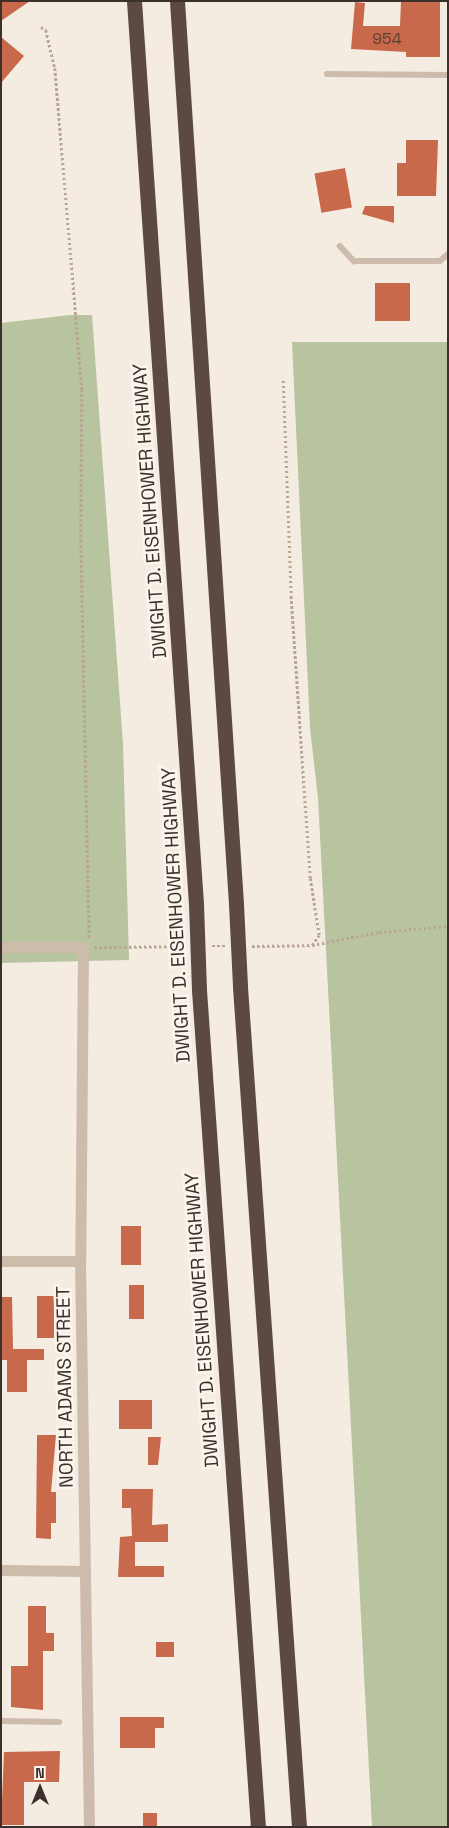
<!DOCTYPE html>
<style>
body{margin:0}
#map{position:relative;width:449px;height:1828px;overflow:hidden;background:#f4ebe1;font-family:"Space Grotesk",sans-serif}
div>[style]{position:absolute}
.green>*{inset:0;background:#b8c4a0}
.building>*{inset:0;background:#c8694b;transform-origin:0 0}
.path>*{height:2.5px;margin-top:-1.25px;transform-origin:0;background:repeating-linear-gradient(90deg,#b9a596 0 2.5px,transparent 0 5px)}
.lane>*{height:5.5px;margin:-2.75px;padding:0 2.75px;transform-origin:2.75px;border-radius:2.75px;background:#cdbbac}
.street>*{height:11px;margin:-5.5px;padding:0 5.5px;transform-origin:5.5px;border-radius:5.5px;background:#cdbbac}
.highway>*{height:15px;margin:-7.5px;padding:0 7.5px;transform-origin:7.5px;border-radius:7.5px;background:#5c4a42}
.highway-bridge>*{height:15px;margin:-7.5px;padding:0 7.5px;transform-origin:7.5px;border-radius:7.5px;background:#5c4a42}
span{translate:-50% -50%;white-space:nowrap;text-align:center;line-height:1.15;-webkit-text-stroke:5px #fbf5ee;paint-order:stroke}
.number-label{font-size:16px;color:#5e3e33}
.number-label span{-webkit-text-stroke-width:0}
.street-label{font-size:19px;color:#3b302b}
.frame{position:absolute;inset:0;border:2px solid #3b302b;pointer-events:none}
.north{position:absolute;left:15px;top:1763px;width:50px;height:50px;-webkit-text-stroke:4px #fbf5ee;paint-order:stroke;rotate:0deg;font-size:14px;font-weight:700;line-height:20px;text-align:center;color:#3b302b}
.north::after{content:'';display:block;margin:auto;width:18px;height:22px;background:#3b302b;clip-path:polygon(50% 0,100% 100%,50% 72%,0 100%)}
</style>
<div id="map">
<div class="green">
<div style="clip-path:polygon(70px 315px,92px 315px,123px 744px,129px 960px,1px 963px,1px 323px)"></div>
<div style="clip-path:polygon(292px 342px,448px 342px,448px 1827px,372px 1827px,318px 798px,310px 728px)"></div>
</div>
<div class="building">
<div style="clip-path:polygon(1px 1px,30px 1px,1px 21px)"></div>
<div style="clip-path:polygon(401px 1px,440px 1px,440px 57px,406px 57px,406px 52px,351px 49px,355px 2px,365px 3px,363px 26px,400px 26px)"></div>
<div style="clip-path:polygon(1px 37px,24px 56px,1px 83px)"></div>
<div style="clip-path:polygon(406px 140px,438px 140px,436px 196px,397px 196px,397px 163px,406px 163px)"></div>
<div style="left:345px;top:168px;width:40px;height:31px;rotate:80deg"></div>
<div style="clip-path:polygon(365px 206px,394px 206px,394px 223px,362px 214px)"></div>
<div style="left:375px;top:283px;width:35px;height:38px"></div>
<div style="left:121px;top:1226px;width:20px;height:39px"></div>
<div style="left:129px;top:1285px;width:15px;height:34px"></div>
<div style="left:37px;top:1296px;width:17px;height:42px"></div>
<div style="clip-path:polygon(1px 1297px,12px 1297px,13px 1349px,44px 1349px,44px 1360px,27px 1360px,27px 1392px,7px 1392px,7px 1360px,1px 1360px)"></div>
<div style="left:119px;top:1400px;width:33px;height:29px"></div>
<div style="clip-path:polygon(37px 1435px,56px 1435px,51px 1492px,56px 1492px,56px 1523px,51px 1523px,51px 1539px,36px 1538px)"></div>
<div style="clip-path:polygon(148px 1437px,161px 1437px,158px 1465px,148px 1465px)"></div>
<div style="clip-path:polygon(122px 1489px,153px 1489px,152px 1525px,168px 1524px,168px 1542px,135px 1542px,135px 1566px,164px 1566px,164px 1577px,118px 1577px,120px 1537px,132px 1536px,131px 1508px,122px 1508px)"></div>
<div style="clip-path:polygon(28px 1606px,46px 1606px,46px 1633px,54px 1633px,54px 1651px,43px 1651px,43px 1710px,11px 1707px,11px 1666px,28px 1666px)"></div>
<div style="left:156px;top:1642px;width:18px;height:15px"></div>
<div style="clip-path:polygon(120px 1717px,164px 1717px,164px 1728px,155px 1728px,155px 1748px,120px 1748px)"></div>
<div style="clip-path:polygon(60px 1751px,59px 1782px,24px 1782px,24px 1825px,1px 1825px,4px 1752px)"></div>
<div style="left:143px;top:1813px;width:14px;height:14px"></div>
</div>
<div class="path">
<div style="left:41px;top:27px;width:6px;rotate:31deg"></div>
<div style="left:46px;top:30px;width:39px;rotate:77deg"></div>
<div style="left:55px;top:68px;width:322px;rotate:85.2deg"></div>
<div style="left:82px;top:389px;width:151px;rotate:90.4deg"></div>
<div style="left:81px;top:540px;width:398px;rotate:88.8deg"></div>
<div style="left:312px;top:945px;width:68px;rotate:-11deg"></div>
<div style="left:379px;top:932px;width:69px;rotate:-5deg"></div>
<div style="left:212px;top:946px;width:14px"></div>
<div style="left:252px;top:946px;width:60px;rotate:-1deg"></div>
<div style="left:312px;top:945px;width:12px;rotate:-55deg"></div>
<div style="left:319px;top:935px;width:58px;rotate:-99deg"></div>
<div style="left:310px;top:878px;width:281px;rotate:-93.9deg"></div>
<div style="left:291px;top:598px;width:220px;rotate:-92.1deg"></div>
<div style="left:94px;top:947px;width:90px;rotate:-0.6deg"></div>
</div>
<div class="lane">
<div style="left:327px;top:74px;width:121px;rotate:0.5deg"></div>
<div style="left:340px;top:246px;width:21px;rotate:47deg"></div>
<div style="left:354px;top:261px;width:86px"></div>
<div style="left:440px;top:261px;width:11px;rotate:-41deg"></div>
<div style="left:1px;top:1721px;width:58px;rotate:1deg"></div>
</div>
<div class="street">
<div style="left:1px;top:947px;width:82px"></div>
<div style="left:83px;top:947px;width:314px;rotate:90.5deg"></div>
<div style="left:80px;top:1261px;width:566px;rotate:89.09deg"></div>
<div style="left:1px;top:1261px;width:79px"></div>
<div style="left:1px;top:1570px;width:84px;rotate:0.7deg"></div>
</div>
<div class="highway">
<div style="left:134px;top:1px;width:905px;rotate:86.07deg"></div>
<div style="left:177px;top:1px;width:905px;rotate:86.26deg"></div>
<div style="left:240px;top:987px;width:842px;rotate:85.98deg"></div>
<div style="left:199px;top:990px;width:839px;rotate:85.97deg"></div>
</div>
<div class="highway-bridge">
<div style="left:196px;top:904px;width:86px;rotate:88deg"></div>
<div style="left:236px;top:904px;width:83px;rotate:87.2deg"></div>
</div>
<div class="number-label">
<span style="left:387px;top:39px">954</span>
</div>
<div class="street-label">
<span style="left:150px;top:511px;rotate:-94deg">DWIGHT D. EISENHOWER HIGHWAY</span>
<span style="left:176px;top:915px;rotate:-93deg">DWIGHT D. EISENHOWER HIGHWAY</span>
<span style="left:202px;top:1320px;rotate:-94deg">DWIGHT D. EISENHOWER HIGHWAY</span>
<span style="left:65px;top:1387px;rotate:-91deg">NORTH ADAMS STREET</span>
</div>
<div class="frame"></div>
<div class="north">N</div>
</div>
